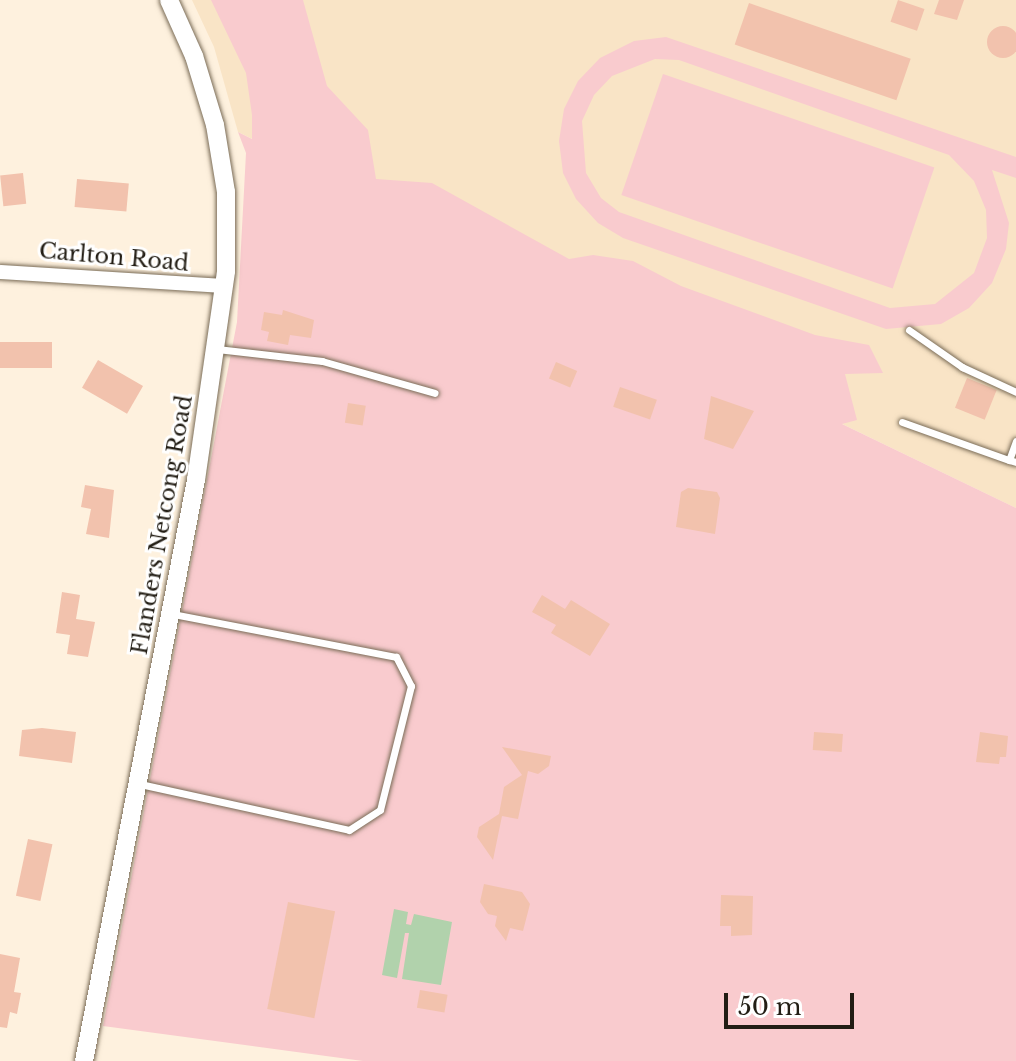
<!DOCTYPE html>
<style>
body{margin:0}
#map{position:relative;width:1016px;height:1061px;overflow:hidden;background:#fef1de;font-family:"Libre Baskerville",serif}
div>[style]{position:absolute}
.built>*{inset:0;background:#f9e4c6}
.green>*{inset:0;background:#f9cbce;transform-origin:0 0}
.water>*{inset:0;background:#b1d2ac}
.building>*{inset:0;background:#f2c2ad;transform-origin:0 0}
.round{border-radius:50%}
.roads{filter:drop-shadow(0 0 2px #7a6c57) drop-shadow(0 0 2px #7a6c57)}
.service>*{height:7px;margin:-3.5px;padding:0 3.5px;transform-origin:3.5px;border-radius:3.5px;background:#fff}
.minor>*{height:14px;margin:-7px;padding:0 7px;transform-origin:7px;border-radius:7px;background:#fff}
.secondary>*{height:18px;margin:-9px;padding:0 9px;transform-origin:9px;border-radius:9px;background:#fff}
span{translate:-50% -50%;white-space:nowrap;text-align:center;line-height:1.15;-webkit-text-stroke:6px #fff;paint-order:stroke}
.street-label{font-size:22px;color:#221d14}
.scale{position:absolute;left:724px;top:993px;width:130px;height:36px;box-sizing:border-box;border:4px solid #221d14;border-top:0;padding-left:10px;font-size:24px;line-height:28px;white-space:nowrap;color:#221d14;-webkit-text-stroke:6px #fff;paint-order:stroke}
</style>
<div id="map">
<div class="built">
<div style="clip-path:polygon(192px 0,1016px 0,1016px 508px,238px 132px,214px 47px)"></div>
</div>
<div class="green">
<div style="clip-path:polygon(211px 0,303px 0,327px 86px,368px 130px,376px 179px,432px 183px,569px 259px,593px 255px,633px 261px,681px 286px,815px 335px,869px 345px,883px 373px,845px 374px,857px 420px,842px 424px,1016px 508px,1016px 1061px,363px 1061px,103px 1026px,237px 322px,246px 153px,238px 132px,252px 139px,252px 115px,246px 73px)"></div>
<div style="clip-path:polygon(evenodd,666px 37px,1016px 157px,1016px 178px,992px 170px,1009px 223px,1006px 249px,992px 283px,969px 308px,941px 324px,886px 329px,623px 238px,598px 223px,576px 199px,563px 173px,559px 141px,564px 109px,578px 81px,600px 58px,634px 41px,666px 37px,655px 59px,679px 60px,949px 155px,974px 181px,986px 210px,987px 238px,974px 273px,935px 304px,890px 308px,619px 212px,601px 198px,586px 173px,582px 121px,594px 95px,612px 76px,655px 59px)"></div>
<div style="left:663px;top:74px;width:287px;height:128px;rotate:19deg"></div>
</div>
<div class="water">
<div style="clip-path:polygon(394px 909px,408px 912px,406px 924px,411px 925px,414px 914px,452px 922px,441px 985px,402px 979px,409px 933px,405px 933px,397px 978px,382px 975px)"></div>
</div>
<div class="building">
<div style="left:898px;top:0;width:28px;height:23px;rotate:19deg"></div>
<div style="clip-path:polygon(939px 0,964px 0,957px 20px,934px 14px)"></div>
<div style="left:749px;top:3px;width:171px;height:44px;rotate:19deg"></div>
<div class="round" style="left:987px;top:26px;width:32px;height:32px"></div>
<div style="left:23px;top:173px;width:31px;height:23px;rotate:84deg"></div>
<div style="left:77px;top:179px;width:52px;height:28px;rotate:5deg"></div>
<div style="clip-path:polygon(283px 310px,314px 320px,311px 338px,290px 335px,288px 345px,267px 341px,269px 332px,261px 330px,264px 312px,282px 315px)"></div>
<div style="left:0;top:342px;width:52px;height:26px"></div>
<div style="left:98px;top:360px;width:52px;height:32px;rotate:30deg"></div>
<div style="left:556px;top:362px;width:23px;height:18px;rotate:23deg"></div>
<div style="left:967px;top:378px;width:32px;height:32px;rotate:22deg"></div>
<div style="left:620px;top:387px;width:39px;height:21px;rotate:19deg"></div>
<div style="clip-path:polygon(711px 396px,754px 411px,733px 449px,704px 439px)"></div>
<div style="left:348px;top:403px;width:18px;height:20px;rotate:9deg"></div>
<div style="clip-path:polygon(85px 485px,114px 490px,109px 538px,86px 534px,91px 509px,81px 507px)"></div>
<div style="clip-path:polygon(688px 488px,717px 492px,720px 498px,715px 534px,676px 527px,681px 492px)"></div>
<div style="clip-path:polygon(62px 592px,80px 595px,76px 619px,95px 622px,88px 657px,67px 654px,70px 635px,56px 633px)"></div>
<div style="clip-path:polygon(542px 595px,565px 609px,571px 600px,610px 624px,590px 656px,551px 633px,556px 625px,532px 612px)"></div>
<div style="clip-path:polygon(42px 728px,76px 732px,72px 763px,19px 756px,22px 730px)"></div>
<div style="left:814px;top:732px;width:29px;height:18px;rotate:4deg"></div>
<div style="clip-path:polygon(980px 732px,1008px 736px,1006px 757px,1000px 757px,999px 764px,976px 762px)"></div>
<div style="clip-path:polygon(502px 747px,551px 756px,549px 766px,538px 774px,528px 771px,518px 819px,502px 816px,493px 860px,477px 837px,479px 827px,499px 814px,504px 787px,522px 775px)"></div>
<div style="left:28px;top:839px;width:25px;height:58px;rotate:12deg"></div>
<div style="clip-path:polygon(484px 884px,522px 892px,530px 904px,523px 931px,510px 928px,506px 941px,495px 926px,497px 916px,488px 914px,480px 902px)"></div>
<div style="clip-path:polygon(721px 895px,753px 896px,752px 935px,731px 936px,731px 926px,720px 926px)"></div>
<div style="left:288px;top:902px;width:48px;height:109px;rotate:11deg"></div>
<div style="clip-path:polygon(0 954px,20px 958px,14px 992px,21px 993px,17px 1014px,10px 1012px,7px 1028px,0 1027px)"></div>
<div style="left:420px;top:990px;width:28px;height:18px;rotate:10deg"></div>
</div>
<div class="roads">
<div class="service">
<div style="left:909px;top:330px;width:65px;rotate:34.9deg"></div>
<div style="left:962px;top:367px;width:60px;rotate:24.8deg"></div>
<div style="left:217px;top:349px;width:106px;rotate:6.5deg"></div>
<div style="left:322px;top:361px;width:117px;rotate:15.8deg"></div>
<div style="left:902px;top:422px;width:114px;rotate:19.6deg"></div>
<div style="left:1016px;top:441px;width:20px;rotate:110deg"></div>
<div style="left:1009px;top:460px;width:7px;rotate:16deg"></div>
<div style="left:140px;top:784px;width:214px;rotate:12.4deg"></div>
<div style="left:349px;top:830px;width:37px;rotate:-33deg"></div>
<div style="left:380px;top:810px;width:128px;rotate:-76deg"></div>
<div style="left:411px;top:686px;width:33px;rotate:-117deg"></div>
<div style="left:396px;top:657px;width:227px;rotate:-169.1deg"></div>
</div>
<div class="minor">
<div style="left:0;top:272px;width:225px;rotate:3.6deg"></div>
</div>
<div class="secondary">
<div style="left:84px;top:1061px;width:592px;rotate:-79.09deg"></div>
<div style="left:196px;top:480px;width:211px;rotate:-81.8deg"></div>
<div style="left:226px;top:271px;width:79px;rotate:-90deg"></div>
<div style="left:226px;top:192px;width:68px;rotate:-99.3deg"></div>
<div style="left:215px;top:125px;width:72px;rotate:-106.9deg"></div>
<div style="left:194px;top:56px;width:61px;rotate:-114.1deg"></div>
</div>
</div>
<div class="street-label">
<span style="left:114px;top:257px;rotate:5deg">Carlton Road</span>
<span style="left:162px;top:525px;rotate:-80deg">Flanders Netcong Road</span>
</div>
<div class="scale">50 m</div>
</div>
